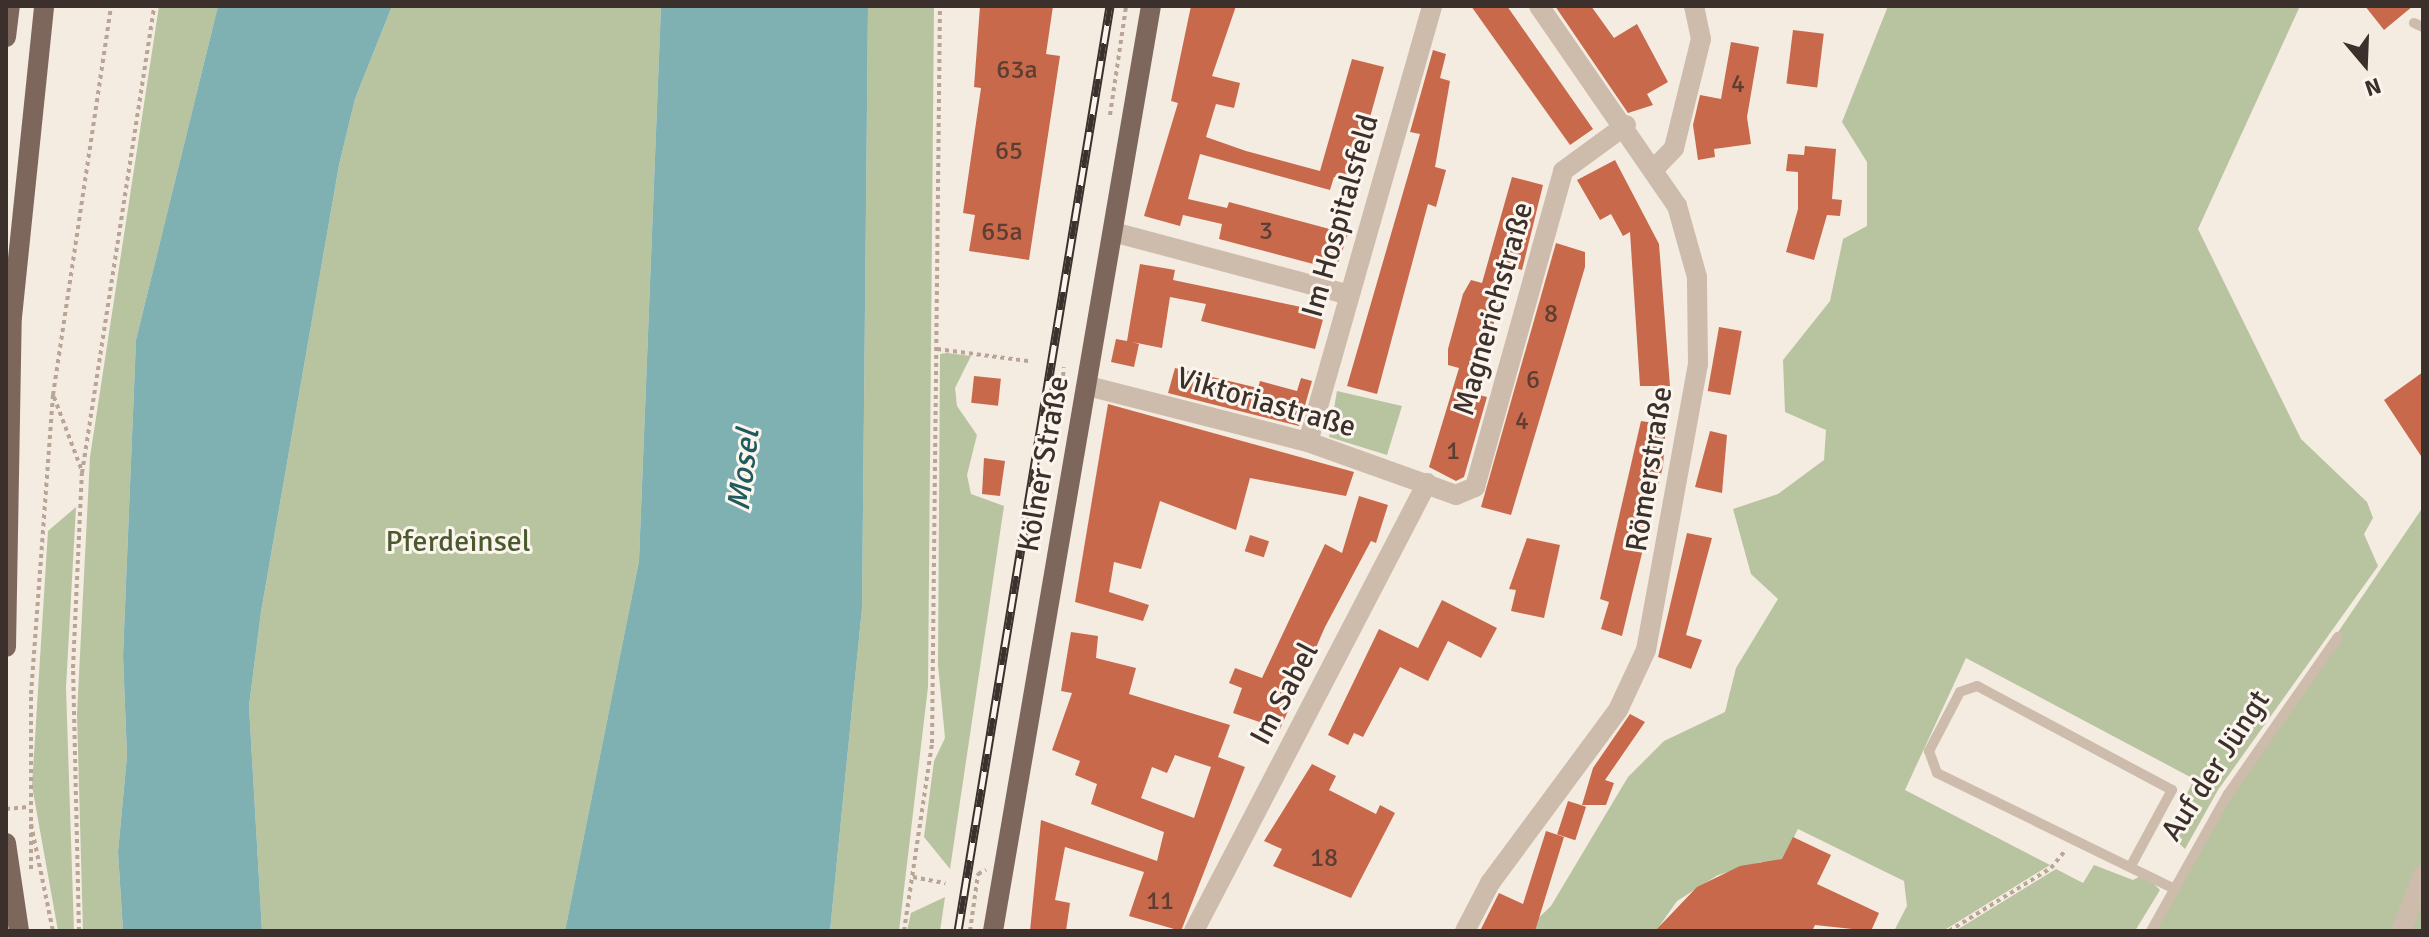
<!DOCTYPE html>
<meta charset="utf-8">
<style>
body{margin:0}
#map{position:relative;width:2429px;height:937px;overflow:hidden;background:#f4ebe1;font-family:Signika,sans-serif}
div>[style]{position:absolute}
.green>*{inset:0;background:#b8c4a0}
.water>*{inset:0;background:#7fb0b2}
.building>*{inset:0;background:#c8694b;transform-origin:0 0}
.path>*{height:4px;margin-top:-2px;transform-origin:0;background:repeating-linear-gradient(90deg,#b9a596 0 4px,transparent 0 8px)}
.lane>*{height:10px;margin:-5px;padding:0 5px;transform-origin:5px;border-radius:5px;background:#cdbbac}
.street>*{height:20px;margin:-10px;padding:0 10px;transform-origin:10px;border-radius:10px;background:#cdbbac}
.primary>*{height:20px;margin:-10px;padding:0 10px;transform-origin:10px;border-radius:10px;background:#7d675c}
.rail>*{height:9px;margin-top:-4.5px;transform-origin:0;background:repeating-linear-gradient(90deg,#fbf5ee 0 18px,#3b302b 0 36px);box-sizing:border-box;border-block:2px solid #3b302b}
span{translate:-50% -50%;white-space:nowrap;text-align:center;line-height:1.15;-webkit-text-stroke:6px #fbf5ee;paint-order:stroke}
.number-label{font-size:26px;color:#5e3e33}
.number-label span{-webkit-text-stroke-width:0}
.street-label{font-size:30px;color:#3b302b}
.park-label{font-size:30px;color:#4a5a2e}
.water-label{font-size:32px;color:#1f5a5e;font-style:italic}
.frame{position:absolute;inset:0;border:8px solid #3b302b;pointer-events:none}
.north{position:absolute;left:2325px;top:24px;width:80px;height:80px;-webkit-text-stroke:6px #fbf5ee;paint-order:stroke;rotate:161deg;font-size:22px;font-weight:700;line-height:32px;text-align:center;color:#3b302b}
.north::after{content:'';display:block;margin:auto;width:28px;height:36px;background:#3b302b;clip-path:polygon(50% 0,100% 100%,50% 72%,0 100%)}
</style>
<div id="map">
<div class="green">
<div style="clip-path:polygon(159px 6px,218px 6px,136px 340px,123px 656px,127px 756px,118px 852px,123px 931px,83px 931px,77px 714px,90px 457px)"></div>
<div style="clip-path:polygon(392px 6px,661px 6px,639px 561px,565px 931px,262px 931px,249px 706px,261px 612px,339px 165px,355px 99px)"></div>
<div style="clip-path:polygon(868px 6px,934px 6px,928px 687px,899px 931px,830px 931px,862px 608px)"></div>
<div style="clip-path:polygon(1888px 6px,2300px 6px,2198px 229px,2301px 439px,2367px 502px,2373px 518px,2364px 534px,2378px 566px,2218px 790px,2185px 849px,2168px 833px,2194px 779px,1966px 658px,1905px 790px,2050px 865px,1943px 931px,1894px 931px,1907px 906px,1904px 881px,1798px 829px,1778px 869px,1761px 862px,1718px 875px,1677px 901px,1656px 931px,1525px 931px,1551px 906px,1628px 777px,1664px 741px,1725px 712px,1736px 668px,1778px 599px,1751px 574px,1733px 509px,1778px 494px,1824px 460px,1826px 430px,1785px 412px,1783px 360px,1830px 301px,1843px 239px,1867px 226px,1867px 162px,1842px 122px)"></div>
<div style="clip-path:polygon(947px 353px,971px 356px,955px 388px,957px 406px,977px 435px,967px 475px,971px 494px,1004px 506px,950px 869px,924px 837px,934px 761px,945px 738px,938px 665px,940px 354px)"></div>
<div style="clip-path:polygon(1337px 391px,1402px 406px,1387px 455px,1329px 437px)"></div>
<div style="clip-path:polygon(76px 507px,66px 688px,74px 931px,58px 931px,32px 786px,48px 531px)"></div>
<div style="clip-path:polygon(2423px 507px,2423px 931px,2151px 931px,2228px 794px)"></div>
<div style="clip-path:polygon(2094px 865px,2133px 880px,2144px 874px,2160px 890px,2135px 931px,1955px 931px,2056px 869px,2083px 883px)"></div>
<div style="clip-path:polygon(945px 897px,940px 931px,907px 931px,911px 913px)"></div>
</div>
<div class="water">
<div style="clip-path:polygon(218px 6px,392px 6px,355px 99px,339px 165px,261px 612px,249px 706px,262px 931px,123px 931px,118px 852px,127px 756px,123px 656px,136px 340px)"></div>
<div style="clip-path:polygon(661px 6px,868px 6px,862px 608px,830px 931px,565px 931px,639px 561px)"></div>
</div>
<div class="building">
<div style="clip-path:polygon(980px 6px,1053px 6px,1046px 54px,1060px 56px,1029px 260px,969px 251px,975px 215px,963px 213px,981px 88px,974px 87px)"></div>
<div style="clip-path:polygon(1191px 6px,1236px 6px,1212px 76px,1240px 83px,1234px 108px,1216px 104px,1206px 137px,1246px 151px,1320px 171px,1352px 59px,1384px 67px,1352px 182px,1334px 177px,1330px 190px,1200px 154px,1188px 199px,1227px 208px,1229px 202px,1348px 234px,1336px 270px,1219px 239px,1222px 224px,1183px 215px,1180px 226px,1144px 216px,1178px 103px,1171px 101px)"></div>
<div style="clip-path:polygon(1471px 6px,1507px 6px,1593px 129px,1570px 145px)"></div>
<div style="clip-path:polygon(1555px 6px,1591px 6px,1614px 38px,1637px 24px,1668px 82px,1647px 94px,1653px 105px,1628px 113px)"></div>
<div style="clip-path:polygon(2365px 6px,2413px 6px,2384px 30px)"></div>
<div style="left:1793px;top:30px;width:31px;height:54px;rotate:7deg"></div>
<div style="clip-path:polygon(1731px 42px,1759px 47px,1747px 117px,1751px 144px,1714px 149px,1715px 157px,1698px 160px,1693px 125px,1700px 95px,1721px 99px)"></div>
<div style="clip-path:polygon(1433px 50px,1446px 54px,1440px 78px,1450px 81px,1435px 167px,1446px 170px,1436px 207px,1428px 204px,1377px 394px,1347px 386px,1420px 134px,1410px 132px)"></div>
<div style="clip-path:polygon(1805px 146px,1836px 149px,1832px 199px,1842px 200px,1840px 216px,1827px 215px,1814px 260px,1786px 252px,1798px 209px,1798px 172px,1786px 171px,1788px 154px,1804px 155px)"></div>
<div style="clip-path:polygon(1615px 160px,1659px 244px,1670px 386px,1640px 386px,1630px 232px,1623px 236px,1611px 214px,1600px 220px,1577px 180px)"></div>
<div style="clip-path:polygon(1512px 177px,1543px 185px,1522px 270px,1509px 266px,1475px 394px,1487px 397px,1464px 477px,1456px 481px,1429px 467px,1459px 368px,1448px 365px,1448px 349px,1463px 294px,1471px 280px,1482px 283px)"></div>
<div style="clip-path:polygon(1556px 243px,1585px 252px,1585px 267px,1511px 515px,1481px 507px)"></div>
<div style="clip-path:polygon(1140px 264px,1175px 270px,1173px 280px,1325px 312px,1315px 349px,1201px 321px,1206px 304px,1170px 297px,1162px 348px,1132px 342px,1139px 344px,1134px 367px,1111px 362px,1116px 339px,1127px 341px)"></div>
<div style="left:1719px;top:327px;width:23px;height:65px;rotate:10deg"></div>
<div style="clip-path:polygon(1175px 368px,1258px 388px,1260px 381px,1297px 391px,1301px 378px,1312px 381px,1299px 426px,1168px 393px)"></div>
<div style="clip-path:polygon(2423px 372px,2423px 459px,2384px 400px)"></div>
<div style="left:974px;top:376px;width:27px;height:27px;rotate:6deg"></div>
<div style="clip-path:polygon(1108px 404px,1354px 472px,1346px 496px,1250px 478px,1236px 530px,1160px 501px,1141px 569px,1114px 562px,1109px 592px,1149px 605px,1143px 621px,1075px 602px)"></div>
<div style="clip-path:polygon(1641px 421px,1666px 425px,1663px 466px,1622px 636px,1601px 629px,1609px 602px,1600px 599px)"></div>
<div style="clip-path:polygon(1710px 431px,1727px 435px,1722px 493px,1695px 487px)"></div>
<div style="clip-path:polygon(984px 458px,1005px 461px,1000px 496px,982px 494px)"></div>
<div style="clip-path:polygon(1359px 496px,1388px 505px,1376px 543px,1371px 541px,1325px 627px,1280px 729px,1233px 713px,1242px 688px,1229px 683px,1235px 668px,1262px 678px,1325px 544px,1342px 553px)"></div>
<div style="clip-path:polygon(1687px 533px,1712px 538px,1686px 635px,1702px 640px,1691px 669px,1658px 657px)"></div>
<div style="left:1250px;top:535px;width:20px;height:17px;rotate:18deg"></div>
<div style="clip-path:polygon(1527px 538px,1560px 545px,1544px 618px,1511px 611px,1516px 590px,1509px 589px)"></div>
<div style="clip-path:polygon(1442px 600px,1497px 628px,1481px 658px,1448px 641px,1428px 681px,1400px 667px,1363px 737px,1354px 733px,1348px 745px,1328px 735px,1379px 629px,1418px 648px)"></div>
<div style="clip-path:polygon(evenodd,1071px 632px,1098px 636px,1096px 658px,1136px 668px,1129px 694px,1230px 725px,1218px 757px,1245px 767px,1181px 931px,1129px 916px,1144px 872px,1065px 847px,1055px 900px,1070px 903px,1066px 931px,1030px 931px,1041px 820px,1157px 861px,1164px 832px,1091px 804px,1097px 784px,1075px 775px,1080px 761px,1052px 750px,1072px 693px,1061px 691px,1071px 632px,1175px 755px,1211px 767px,1194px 818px,1141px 798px,1152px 767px,1167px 773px,1175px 755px)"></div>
<div style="clip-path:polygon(1630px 714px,1645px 722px,1605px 780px,1614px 783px,1606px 805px,1582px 805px,1593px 768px)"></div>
<div style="clip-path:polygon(1312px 764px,1336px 776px,1329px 790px,1376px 814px,1380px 805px,1395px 813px,1351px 898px,1273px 866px,1282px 849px,1264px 841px)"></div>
<div style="left:1568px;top:801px;width:19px;height:35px;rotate:18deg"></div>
<div style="clip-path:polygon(1546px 831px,1564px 837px,1535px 931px,1480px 931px,1499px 893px,1523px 904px)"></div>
<div style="clip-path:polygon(1793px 837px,1831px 855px,1817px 884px,1879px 913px,1871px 931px,1815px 925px,1812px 931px,1655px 931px,1697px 887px,1740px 866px,1782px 859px)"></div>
</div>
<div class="path">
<div style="left:1110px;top:115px;width:110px;rotate:-81.6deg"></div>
<div style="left:937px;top:349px;width:92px;rotate:7.5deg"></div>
<div style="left:54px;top:397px;width:79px;rotate:69.3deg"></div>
<div style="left:1060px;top:400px;width:33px;rotate:-83deg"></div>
<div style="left:6px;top:809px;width:22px;rotate:-5deg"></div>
<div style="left:31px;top:824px;width:109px;rotate:78.4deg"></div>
<div style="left:31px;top:869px;width:175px;rotate:-90deg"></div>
<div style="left:31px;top:694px;width:300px;rotate:-85.8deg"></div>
<div style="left:53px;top:395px;width:393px;rotate:-81.5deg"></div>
<div style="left:913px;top:877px;width:33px;rotate:11deg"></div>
<div style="left:79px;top:931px;width:263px;rotate:-91.3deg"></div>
<div style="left:73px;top:668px;width:195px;rotate:-87.4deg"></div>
<div style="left:82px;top:473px;width:473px;rotate:-81.2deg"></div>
<div style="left:904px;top:931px;width:190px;rotate:-81.5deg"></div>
<div style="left:932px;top:743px;width:737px;rotate:-89.38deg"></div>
<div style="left:970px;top:931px;width:58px;rotate:-82deg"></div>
<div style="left:978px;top:874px;width:9px;rotate:-27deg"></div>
<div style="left:1949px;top:931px;width:120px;rotate:-31.7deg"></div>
<div style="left:2051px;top:868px;width:22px;rotate:-51deg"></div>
</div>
<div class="lane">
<div style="left:2414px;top:23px;width:10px;rotate:24deg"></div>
<div style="left:2133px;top:862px;width:82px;rotate:-61.6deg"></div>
<div style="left:2172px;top:790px;width:221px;rotate:-151.9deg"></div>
<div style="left:1977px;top:686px;width:18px;rotate:161deg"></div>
<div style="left:1960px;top:692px;width:67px;rotate:117.7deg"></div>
<div style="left:1929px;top:751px;width:23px;rotate:70deg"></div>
<div style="left:1937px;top:773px;width:265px;rotate:26deg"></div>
<div style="left:2151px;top:931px;width:157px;rotate:-60.7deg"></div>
<div style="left:2228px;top:794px;width:192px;rotate:-55deg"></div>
</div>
<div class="street">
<div style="left:1654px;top:169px;width:29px;rotate:-46deg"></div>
<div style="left:1674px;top:148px;width:112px;rotate:-76.1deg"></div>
<div style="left:1701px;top:39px;width:34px;rotate:-102deg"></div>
<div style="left:1113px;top:232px;width:244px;rotate:14.9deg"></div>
<div style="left:1088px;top:386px;width:227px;rotate:14.3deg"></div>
<div style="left:1308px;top:442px;width:157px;rotate:19.7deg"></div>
<div style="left:1456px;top:495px;width:21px;rotate:-23deg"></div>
<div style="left:1475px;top:487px;width:328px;rotate:-74.4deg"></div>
<div style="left:1563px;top:171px;width:78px;rotate:-36.1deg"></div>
<div style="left:1308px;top:442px;width:453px;rotate:-74.1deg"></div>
<div style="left:1194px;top:931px;width:505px;rotate:-62.52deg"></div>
<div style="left:1465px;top:931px;width:54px;rotate:-62.5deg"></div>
<div style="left:1490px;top:883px;width:215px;rotate:-53.5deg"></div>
<div style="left:1618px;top:710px;width:66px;rotate:-65deg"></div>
<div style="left:1646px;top:650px;width:291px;rotate:-79.7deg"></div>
<div style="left:1698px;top:364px;width:87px;rotate:-90.7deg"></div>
<div style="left:1697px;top:277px;width:74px;rotate:-105.7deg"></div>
<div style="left:1677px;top:206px;width:243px;rotate:-124.6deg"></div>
<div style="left:2401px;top:931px;width:60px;rotate:-68.6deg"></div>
</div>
<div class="primary">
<div style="left:6px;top:37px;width:31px;rotate:-83deg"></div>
<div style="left:6px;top:647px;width:330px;rotate:-89deg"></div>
<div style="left:12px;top:317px;width:313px;rotate:-84.1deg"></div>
<div style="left:6px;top:843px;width:89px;rotate:81.6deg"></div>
<div style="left:993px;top:931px;width:938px;rotate:-80.31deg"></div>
</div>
<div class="rail">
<div style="left:958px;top:931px;width:937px;rotate:-80.67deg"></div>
</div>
<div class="number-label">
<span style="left:1017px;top:71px">63a</span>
<span style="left:1738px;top:85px">4</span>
<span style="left:1009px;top:152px">65</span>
<span style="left:1266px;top:232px">3</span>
<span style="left:1002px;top:233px">65a</span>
<span style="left:1551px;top:315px">8</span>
<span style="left:1533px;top:381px">6</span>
<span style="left:1522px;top:422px">4</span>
<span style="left:1453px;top:452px">1</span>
<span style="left:1324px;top:859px">18</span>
<span style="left:1160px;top:902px">11</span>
</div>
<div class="street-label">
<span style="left:1341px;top:216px;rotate:-74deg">Im Hospitalsfeld</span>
<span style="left:1494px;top:309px;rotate:-74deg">Magnerichstraße</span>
<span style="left:1266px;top:403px;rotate:16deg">Viktoriastraße</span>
<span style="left:1044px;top:464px;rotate:-80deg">Kölner Straße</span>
<span style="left:1650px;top:469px;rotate:-81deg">Römerstraße</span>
<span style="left:1285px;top:694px;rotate:-62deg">Im Sabel</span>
<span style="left:2216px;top:766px;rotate:-57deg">Auf der Jüngt</span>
</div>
<div class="park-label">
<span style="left:458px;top:542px">Pferdeinsel</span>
</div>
<div class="water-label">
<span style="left:744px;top:470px;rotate:-83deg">Mosel</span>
</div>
<div class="frame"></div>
<div class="north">N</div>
</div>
